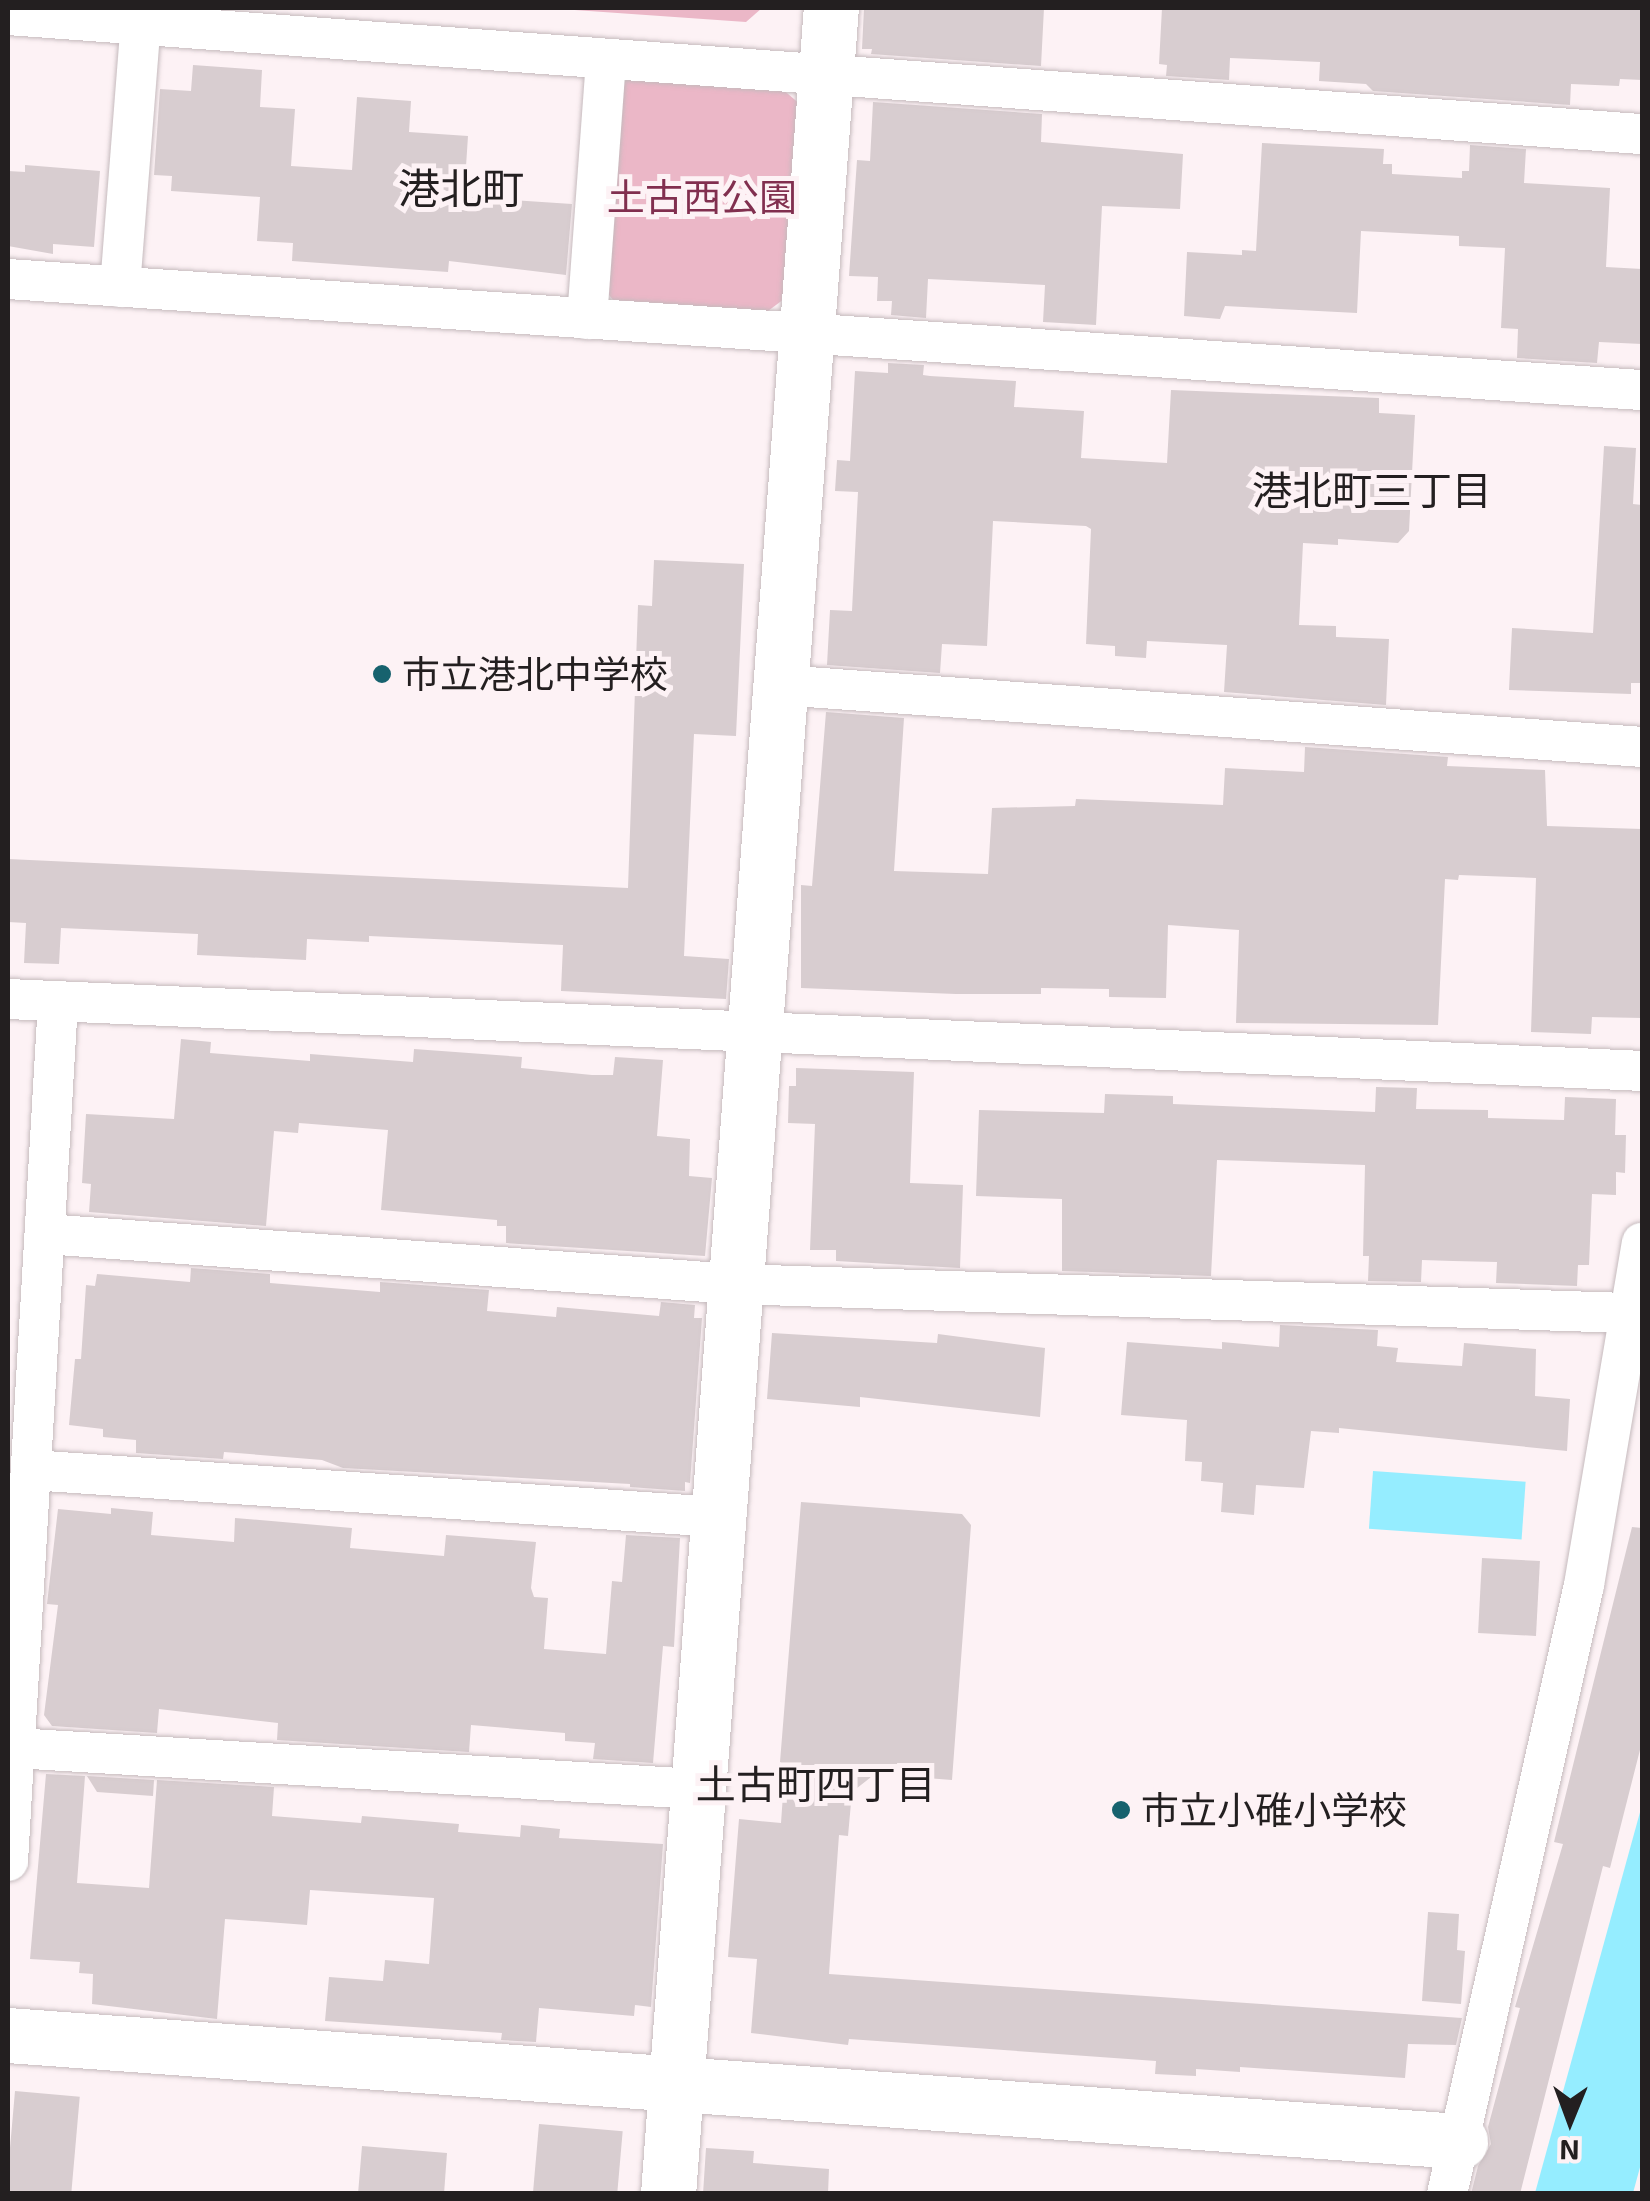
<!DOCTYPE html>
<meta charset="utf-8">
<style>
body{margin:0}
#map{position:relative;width:1650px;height:2201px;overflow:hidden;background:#fdf2f5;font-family:"Exo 2","Noto Sans JP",sans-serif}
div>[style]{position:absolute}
.green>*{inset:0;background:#ebb7c7}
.water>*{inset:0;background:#95edff;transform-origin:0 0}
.building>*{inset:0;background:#d8cdd0;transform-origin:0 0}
.roads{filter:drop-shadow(0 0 2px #c5babd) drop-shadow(0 0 2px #c5babd)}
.street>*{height:40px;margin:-20px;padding:0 20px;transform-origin:20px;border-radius:20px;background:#fff}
.secondary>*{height:55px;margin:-27.5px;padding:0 27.5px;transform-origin:27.5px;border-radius:27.5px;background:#fff}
.dots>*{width:28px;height:28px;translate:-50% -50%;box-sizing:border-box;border:5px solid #fdf2f5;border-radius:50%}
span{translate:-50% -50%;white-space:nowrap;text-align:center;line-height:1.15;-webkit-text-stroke:10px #fdf2f5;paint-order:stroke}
.park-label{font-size:38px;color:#812f4f}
.poi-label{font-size:38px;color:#231f20}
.left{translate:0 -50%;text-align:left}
.neighbourhood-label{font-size:40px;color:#231f20}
.quarter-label{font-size:42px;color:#231f20}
.frame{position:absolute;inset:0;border:10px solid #231f20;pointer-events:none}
.north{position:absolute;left:1520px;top:2071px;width:100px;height:100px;-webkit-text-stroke:8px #fdf2f5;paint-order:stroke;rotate:181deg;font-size:28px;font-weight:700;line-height:40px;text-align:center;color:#231f20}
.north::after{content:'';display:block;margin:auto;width:35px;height:45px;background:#231f20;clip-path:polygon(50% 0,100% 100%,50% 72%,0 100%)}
</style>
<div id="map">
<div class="green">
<div style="clip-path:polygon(546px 8px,762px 8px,746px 22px)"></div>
<div style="clip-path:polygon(630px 77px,781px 88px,801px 105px,788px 296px,768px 311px,613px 300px,605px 290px,615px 90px)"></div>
</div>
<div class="water">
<div style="left:1373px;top:1471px;width:153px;height:58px;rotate:4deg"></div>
<div style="clip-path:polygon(1642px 1805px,1642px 2160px,1633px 2193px,1535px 2193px)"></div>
</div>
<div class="building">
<div style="clip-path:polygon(864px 8px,1044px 8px,1041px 66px,871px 54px,872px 49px,862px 49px)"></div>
<div style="clip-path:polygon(1162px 8px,1642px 8px,1642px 80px,1620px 79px,1619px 86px,1571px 84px,1570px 105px,1373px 91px,1366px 84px,1319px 81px,1320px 62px,1230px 58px,1229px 80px,1166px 76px,1167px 65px,1159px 64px)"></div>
<div style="clip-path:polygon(193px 65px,262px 70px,260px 107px,295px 109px,291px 166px,352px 170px,357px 97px,411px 101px,409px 132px,468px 136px,464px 197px,572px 204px,566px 275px,449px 261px,448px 272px,292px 261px,293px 243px,257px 241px,260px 197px,171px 191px,172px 176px,154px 175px,160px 89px,191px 91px)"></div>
<div style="clip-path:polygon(873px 102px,1042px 114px,1041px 142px,1183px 154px,1180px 209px,1102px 206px,1096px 325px,1043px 322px,1045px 285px,928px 279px,926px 318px,891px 315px,892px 301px,877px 301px,878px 277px,849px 276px,857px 160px,870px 161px)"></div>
<div style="clip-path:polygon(1262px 143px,1384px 149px,1383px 164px,1392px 164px,1392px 174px,1462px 178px,1462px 171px,1469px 171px,1470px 145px,1526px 149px,1524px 183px,1610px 188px,1606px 267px,1642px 269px,1642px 344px,1599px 342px,1597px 363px,1517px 358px,1518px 329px,1501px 328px,1505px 248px,1459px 246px,1459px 236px,1361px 231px,1357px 313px,1225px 306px,1220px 319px,1184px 316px,1187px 252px,1242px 255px,1242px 250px,1256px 251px)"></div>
<div style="clip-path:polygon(25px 165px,100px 171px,94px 247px,53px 244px,53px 254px,8px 246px,8px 171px,25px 172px)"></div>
<div style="clip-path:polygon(888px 363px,924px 365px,923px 375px,930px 376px,1016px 381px,1014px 407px,1084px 411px,1081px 458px,1167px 463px,1171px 390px,1379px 398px,1379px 413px,1415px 415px,1409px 531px,1398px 543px,1338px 539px,1338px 545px,1303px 543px,1299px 625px,1336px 626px,1336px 637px,1389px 639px,1386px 705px,1224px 692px,1227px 645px,1147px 641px,1146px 658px,1115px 656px,1115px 646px,1086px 644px,1091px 529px,1086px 526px,993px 521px,987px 646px,942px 644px,940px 673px,827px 665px,830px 610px,852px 611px,858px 492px,835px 491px,837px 460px,850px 461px,855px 371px,888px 373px)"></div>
<div style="clip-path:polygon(1604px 446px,1636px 448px,1633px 504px,1642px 505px,1642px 683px,1631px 683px,1631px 694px,1509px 690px,1512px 628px,1593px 633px)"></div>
<div style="clip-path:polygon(654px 560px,744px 564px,736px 736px,694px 734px,684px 956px,729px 959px,726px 999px,561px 991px,563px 945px,369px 936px,369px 942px,307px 939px,306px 960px,197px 955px,198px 934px,61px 928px,59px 964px,24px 963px,26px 923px,8px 922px,8px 859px,628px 888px,638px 605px,652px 606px)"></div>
<div style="clip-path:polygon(826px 712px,904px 718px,894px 871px,988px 874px,992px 808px,1075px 806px,1076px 799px,1223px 805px,1225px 768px,1304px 772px,1305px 747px,1448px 757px,1447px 766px,1545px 770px,1547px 826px,1642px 829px,1642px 1018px,1592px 1017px,1591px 1034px,1531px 1032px,1536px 878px,1459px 875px,1458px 880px,1445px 879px,1438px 1025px,1236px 1023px,1239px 930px,1168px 925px,1166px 998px,1109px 997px,1109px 989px,1041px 988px,1041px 994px,956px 994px,801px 988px,801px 885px,812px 886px)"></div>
<div style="clip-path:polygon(181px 1039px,211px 1042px,210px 1053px,310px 1061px,310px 1054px,413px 1062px,414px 1049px,522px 1057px,521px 1068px,592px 1075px,613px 1075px,615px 1057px,663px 1060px,657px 1136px,690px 1139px,689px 1176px,712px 1178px,705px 1256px,506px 1243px,506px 1226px,497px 1226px,497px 1220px,381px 1210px,388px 1130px,299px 1123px,298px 1133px,274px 1131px,266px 1226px,89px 1212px,91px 1184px,82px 1183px,86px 1114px,174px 1119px)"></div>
<div style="clip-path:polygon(796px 1068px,914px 1072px,910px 1183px,963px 1185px,960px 1268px,836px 1261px,836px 1250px,810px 1250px,815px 1124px,788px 1123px,789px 1086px,796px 1086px)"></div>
<div style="clip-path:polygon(1376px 1087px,1417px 1088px,1416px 1109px,1488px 1110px,1488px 1118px,1564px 1120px,1565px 1097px,1616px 1099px,1615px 1135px,1626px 1135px,1625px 1173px,1616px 1172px,1616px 1195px,1592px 1194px,1589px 1265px,1578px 1265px,1577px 1286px,1496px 1283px,1497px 1262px,1453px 1261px,1422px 1260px,1421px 1282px,1368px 1281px,1369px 1256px,1363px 1256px,1365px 1165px,1217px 1160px,1211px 1276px,1062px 1271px,1062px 1199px,976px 1196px,979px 1110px,1104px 1113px,1105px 1094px,1173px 1096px,1173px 1104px,1375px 1112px)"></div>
<div style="clip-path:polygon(191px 1268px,270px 1274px,270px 1283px,380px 1292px,380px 1282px,489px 1290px,487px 1311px,556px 1317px,557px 1307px,659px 1316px,661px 1302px,695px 1305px,694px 1318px,702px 1318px,690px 1483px,685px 1482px,685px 1491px,630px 1487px,630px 1484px,343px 1468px,322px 1460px,224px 1452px,223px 1459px,136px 1453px,136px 1440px,103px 1437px,103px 1429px,69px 1425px,75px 1359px,81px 1359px,86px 1285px,95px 1286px,97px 1274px,190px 1282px)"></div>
<div style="clip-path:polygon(1280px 1325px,1378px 1330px,1377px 1346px,1398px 1348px,1396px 1362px,1462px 1366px,1464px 1343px,1536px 1349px,1535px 1396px,1570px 1399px,1567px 1451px,1339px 1428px,1339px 1433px,1311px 1431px,1304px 1488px,1256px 1485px,1254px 1515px,1221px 1512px,1223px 1483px,1201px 1481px,1202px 1462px,1185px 1461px,1187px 1420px,1121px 1415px,1127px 1342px,1222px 1349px,1222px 1342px,1279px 1347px)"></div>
<div style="clip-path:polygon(772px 1333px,937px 1343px,938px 1334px,1045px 1348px,1040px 1417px,860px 1397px,860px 1407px,767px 1399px)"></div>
<div style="clip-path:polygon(801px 1502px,962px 1514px,971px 1525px,952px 1780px,875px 1774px,852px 1792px,848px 1836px,839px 1835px,829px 1974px,1462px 2018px,1456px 2045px,1408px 2044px,1405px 2078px,1240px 2067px,1240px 2072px,1196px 2069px,1196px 2076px,1155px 2074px,1156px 2061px,849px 2039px,848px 2045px,751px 2033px,757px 1959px,728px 1957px,739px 1819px,781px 1823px,785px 1766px,780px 1762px)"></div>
<div style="clip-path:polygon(111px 1508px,153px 1512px,151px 1535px,234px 1542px,235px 1518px,352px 1528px,350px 1548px,444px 1556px,446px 1535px,536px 1542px,531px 1588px,534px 1597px,548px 1598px,544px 1649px,606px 1654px,612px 1581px,622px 1582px,626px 1535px,680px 1538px,674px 1647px,663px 1646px,653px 1763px,593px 1759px,595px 1743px,565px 1741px,565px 1733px,471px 1725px,469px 1752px,277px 1740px,278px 1723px,159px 1709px,157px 1733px,52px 1726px,44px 1715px,58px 1605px,47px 1604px,58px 1509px,111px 1514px)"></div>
<div style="clip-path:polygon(1632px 1527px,1642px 1528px,1642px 1742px,1610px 1868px,1603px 1866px,1520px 2194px,1471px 2194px,1478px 2166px,1491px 2144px,1488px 2127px,1520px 2008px,1515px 2007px,1563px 1844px,1554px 1842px)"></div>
<div style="left:1482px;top:1558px;width:58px;height:75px;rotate:3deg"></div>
<div style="clip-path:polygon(46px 1774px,85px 1776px,77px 1883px,149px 1888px,157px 1780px,274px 1787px,272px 1816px,361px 1823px,362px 1816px,459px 1824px,458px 1832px,520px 1837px,521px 1825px,560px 1829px,559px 1838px,663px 1844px,651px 2007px,635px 2005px,634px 2016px,539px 2008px,536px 2042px,501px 2040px,502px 2033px,325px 2021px,329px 1977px,383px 1981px,385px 1960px,429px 1964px,434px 1898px,310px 1890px,307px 1925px,225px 1919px,217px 2019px,92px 2004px,93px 1974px,79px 1973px,80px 1962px,30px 1959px)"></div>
<div style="clip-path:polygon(87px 1776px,154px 1780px,153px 1796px,97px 1792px)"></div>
<div style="clip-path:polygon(1428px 1912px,1459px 1914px,1457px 1950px,1465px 1951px,1461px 2004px,1422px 2001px)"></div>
<div style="left:15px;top:2091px;width:65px;height:103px;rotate:5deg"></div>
<div style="left:539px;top:2124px;width:84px;height:70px;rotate:5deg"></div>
<div style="clip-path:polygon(362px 2146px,447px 2153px,444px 2194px,358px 2194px)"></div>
<div style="clip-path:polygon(706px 2148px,754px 2151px,753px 2163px,829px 2169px,828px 2194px,703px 2194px)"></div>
</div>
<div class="roads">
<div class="street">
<div style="left:8px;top:15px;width:1638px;rotate:4.17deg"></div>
<div style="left:8px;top:279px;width:1638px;rotate:3.89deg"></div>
<div style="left:120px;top:287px;width:280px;rotate:-85.5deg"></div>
<div style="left:587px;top:319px;width:260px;rotate:-85.8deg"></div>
<div style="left:780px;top:685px;width:864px;rotate:4.11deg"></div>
<div style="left:8px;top:999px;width:1636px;rotate:2.52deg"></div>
<div style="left:45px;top:1234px;width:691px;rotate:4.15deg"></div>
<div style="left:734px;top:1284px;width:895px;rotate:1.86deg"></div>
<div style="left:31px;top:1470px;width:688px;rotate:3.92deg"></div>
<div style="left:14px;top:1748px;width:684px;rotate:3.44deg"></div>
<div style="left:8px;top:1861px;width:861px;rotate:-86.67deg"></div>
<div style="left:1447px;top:2194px;width:624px;rotate:-77.32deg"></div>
<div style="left:1584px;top:1585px;width:347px;rotate:-80.4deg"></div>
</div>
<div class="secondary">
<div style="left:8px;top:2035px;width:1456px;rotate:4.18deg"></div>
<div style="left:668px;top:2194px;width:2192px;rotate:-85.74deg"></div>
</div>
</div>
<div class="dots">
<div style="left:382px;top:674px;background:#17626e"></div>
<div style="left:1121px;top:1810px;background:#17626e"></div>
</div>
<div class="park-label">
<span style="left:702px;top:197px">土古西公園</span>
</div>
<div class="poi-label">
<span class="left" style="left:402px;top:674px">市立港北中学校</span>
<span class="left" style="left:1141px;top:1810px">市立小碓小学校</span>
</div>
<div class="neighbourhood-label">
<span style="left:1372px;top:489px">港北町三丁目</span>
<span style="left:816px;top:1783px">土古町四丁目</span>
</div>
<div class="quarter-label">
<span style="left:461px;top:187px">港北町</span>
</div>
<div class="frame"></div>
<div class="north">N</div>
</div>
